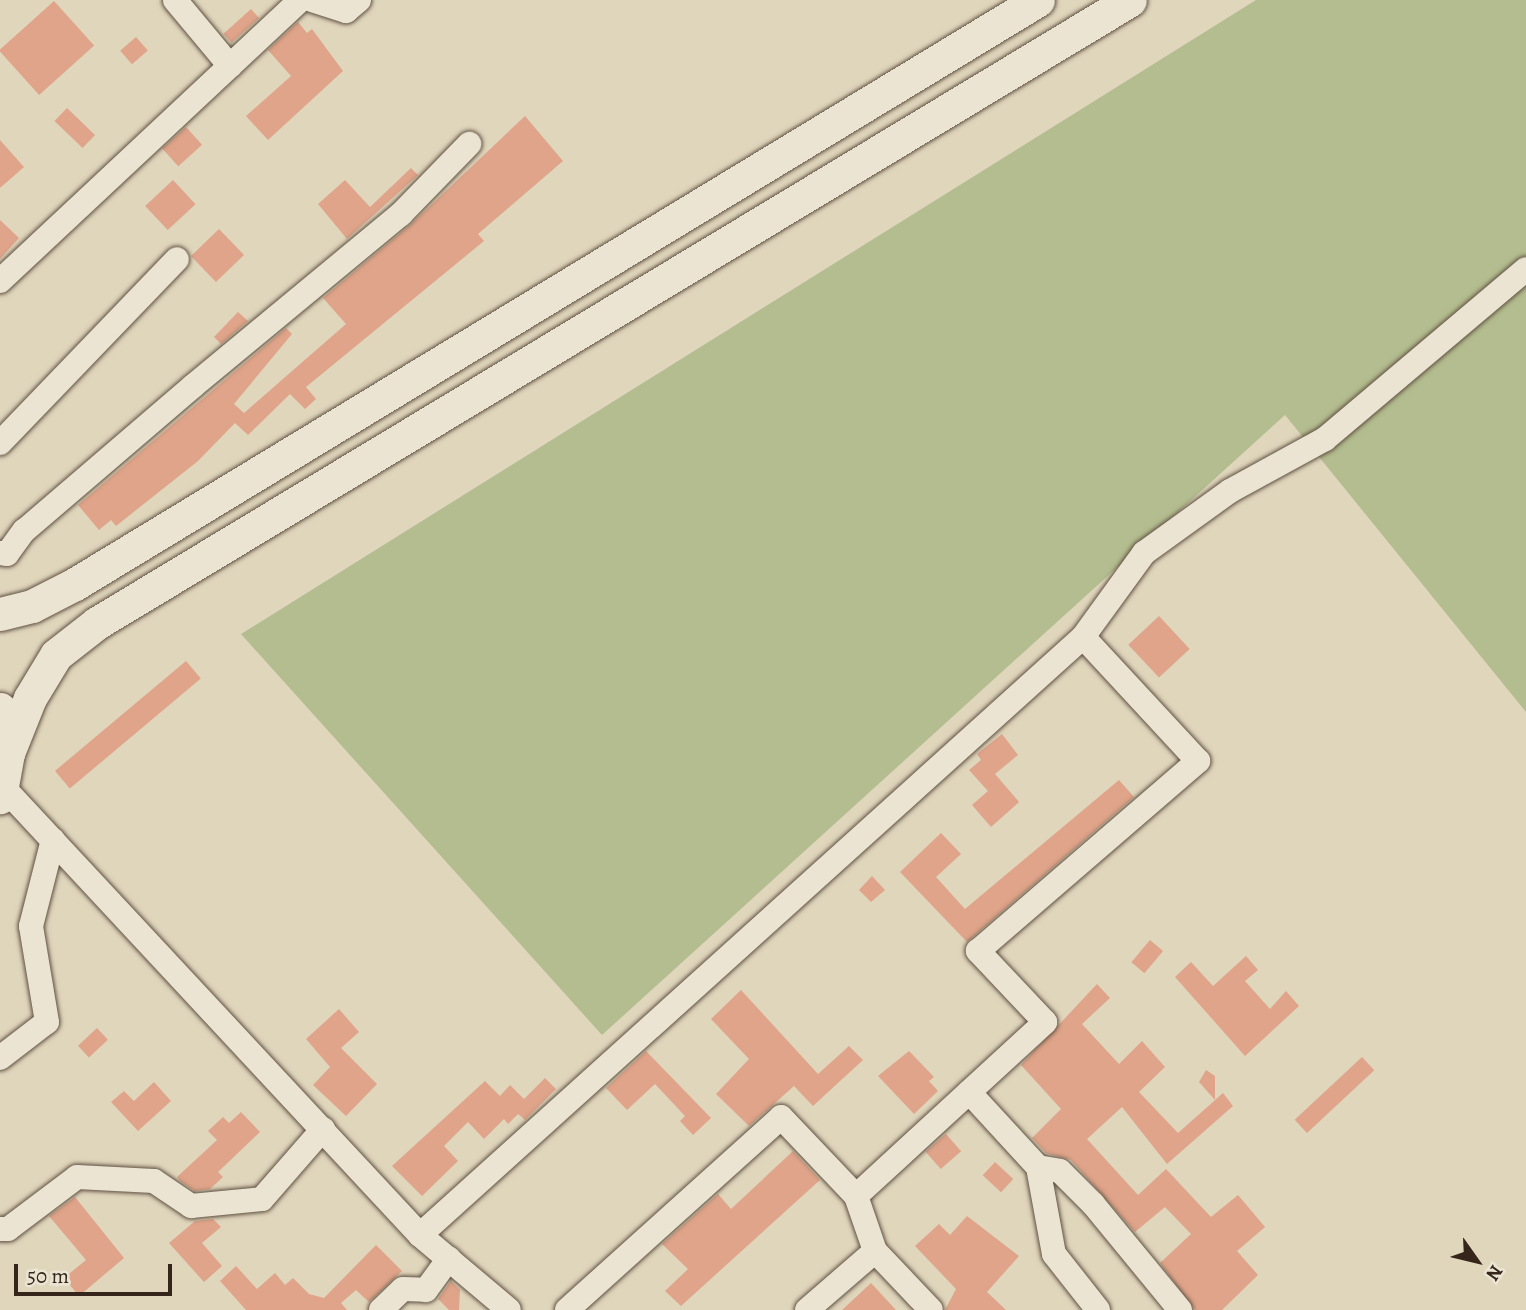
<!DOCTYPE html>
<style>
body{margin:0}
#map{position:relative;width:1526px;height:1310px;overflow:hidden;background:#e0d6bc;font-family:Alegreya,serif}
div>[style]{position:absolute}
.green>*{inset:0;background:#b4bd8f}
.building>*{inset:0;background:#dfa489;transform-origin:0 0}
.roads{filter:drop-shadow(0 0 2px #605142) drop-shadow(0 0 2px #605142)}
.street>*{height:24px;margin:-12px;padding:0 12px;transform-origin:12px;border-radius:12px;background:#ebe4d3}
.secondary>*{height:33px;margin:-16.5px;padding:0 16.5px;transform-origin:16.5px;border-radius:16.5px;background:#ebe4d3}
span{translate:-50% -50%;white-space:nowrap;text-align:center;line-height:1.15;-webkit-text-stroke:5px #ebe4d3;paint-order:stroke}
.north{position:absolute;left:1442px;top:1226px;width:70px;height:70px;-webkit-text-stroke:5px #ebe4d3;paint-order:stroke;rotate:124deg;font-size:19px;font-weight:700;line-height:28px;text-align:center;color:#36251a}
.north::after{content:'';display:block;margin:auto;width:24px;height:32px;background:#36251a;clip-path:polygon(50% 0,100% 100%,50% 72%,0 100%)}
.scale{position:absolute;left:14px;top:1264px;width:158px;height:32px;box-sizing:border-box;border:4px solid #36251a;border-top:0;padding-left:9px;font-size:21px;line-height:24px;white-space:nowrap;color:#36251a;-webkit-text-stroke:5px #ebe4d3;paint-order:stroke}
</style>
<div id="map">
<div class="green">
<div style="clip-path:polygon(1256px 0,1526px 0,1526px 712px,1285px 415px,602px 1035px,241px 634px)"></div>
</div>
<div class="building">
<div style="left:54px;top:1px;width:60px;height:74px;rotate:48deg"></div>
<div style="left:251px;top:9px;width:12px;height:37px;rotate:48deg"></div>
<div style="clip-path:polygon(298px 22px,307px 33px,312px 29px,343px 71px,268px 140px,246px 116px,291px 76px,268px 50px)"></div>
<div style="left:136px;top:37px;width:18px;height:21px;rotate:49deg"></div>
<div style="left:67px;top:108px;width:39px;height:18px;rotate:44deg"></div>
<div style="clip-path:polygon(525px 116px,563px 161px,478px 234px,484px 241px,306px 387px,316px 399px,305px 409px,290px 394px,248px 435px,235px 423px,198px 461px,116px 526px,111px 520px,99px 530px,78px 505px,286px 328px,292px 334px,234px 404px,244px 413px,346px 324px,323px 298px,410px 225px)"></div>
<div style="left:186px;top:127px;width:24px;height:32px;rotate:48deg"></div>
<div style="clip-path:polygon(0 140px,24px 167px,0 188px)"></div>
<div style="clip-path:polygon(411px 168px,418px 175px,347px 239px,318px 204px,345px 180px,370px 207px)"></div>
<div style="left:173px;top:180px;width:33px;height:38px;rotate:47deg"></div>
<div style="clip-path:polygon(0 220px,19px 238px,0 259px)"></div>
<div style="left:219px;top:229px;width:36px;height:39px;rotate:46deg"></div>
<div style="clip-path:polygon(238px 312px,248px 321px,221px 344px,214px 337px)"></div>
<div style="left:1159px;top:616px;width:45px;height:42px;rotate:47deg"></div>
<div style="left:186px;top:661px;width:23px;height:171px;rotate:50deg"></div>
<div style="clip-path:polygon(1002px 734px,1018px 755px,995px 774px,1019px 802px,991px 827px,972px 805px,988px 791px,969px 770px,981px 760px,977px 754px)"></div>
<div style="clip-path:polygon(1119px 780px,1134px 797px,967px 942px,900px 872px,941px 833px,961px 854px,936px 877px,965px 909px)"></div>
<div style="clip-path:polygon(872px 876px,885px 890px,871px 902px,859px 890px)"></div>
<div style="left:1150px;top:940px;width:17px;height:29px;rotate:40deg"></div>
<div style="clip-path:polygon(1246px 956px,1258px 970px,1245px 981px,1270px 1009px,1286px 991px,1299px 1006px,1245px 1056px,1175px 977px,1191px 962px,1213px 986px)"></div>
<div style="clip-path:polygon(1097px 984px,1110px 998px,1082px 1024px,1119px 1064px,1142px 1041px,1165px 1067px,1139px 1092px,1178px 1133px,1223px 1093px,1233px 1106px,1167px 1164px,1122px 1107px,1087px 1139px,1138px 1195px,1166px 1169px,1211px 1217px,1238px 1195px,1265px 1227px,1237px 1251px,1258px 1275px,1222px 1310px,1195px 1310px,1160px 1263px,1191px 1234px,1165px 1207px,1135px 1232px,1071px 1160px,1046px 1153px,1032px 1138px,1061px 1109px,1021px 1065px)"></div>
<div style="clip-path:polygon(741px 990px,818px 1074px,849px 1046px,863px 1060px,813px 1106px,794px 1086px,749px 1126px,716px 1094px,749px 1059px,711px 1019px)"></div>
<div style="clip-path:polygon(339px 1009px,359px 1032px,341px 1048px,377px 1084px,346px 1116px,313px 1085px,330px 1067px,306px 1039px)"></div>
<div style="left:97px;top:1028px;width:16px;height:26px;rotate:47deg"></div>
<div style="clip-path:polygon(646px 1051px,711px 1118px,693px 1135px,680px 1121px,685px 1116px,655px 1084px,627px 1110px,606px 1088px)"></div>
<div style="clip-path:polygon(909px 1051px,934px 1077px,929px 1081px,938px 1091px,914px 1114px,878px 1076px)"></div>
<div style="left:1362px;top:1057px;width:18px;height:92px;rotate:47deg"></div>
<div style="clip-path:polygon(1206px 1070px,1215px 1076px,1215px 1100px,1199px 1082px)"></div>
<div style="clip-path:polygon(545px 1078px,556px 1089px,525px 1120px,518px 1114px,508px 1124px,504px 1119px,484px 1139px,468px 1122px,444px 1146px,458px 1161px,422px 1196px,392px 1166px,485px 1081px,500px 1096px,510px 1085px,524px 1099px)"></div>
<div style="clip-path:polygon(154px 1082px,171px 1101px,138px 1131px,111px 1102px,124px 1091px,134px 1101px)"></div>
<div style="clip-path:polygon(241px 1112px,260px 1132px,218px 1172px,223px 1177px,210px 1189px,195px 1191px,180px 1181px,177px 1177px,217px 1140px,208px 1131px,223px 1117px,229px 1123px)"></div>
<div style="left:946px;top:1134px;width:23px;height:27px;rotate:49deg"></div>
<div style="clip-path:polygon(793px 1151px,820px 1180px,681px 1306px,665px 1291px,688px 1269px,662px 1244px,718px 1194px,731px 1209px)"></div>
<div style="left:995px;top:1162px;width:25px;height:18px;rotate:43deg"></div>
<div style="clip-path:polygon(75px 1197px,124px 1258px,79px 1296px,64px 1278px,86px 1260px,49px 1216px)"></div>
<div style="clip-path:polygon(967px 1216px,1019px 1256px,987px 1292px,1006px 1310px,945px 1310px,956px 1289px,915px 1246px,939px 1224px,950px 1235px)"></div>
<div style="clip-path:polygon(213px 1219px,221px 1227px,202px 1243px,222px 1266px,204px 1282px,169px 1243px,195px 1221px)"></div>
<div style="clip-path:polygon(376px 1245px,402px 1271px,369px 1302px,356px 1290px,341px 1303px,347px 1310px,246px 1310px,220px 1281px,236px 1266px,257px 1289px,275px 1273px,285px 1285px,293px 1278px,309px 1294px,324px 1298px)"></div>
<div style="clip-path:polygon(451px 1281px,460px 1290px,459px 1310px,449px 1310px,438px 1299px)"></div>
<div style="clip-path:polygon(871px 1283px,896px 1310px,842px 1310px)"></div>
</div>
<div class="roads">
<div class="street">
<div style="left:175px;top:0;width:86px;rotate:50.2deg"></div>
<div style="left:312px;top:0;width:36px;rotate:18deg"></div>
<div style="left:346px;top:11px;width:17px;rotate:-40deg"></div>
<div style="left:0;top:281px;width:411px;rotate:-43.1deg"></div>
<div style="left:0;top:443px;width:255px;rotate:-46.1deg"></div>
<div style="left:0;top:553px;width:7px;rotate:8deg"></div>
<div style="left:7px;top:554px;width:29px;rotate:-54deg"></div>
<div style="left:24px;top:531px;width:223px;rotate:-40.6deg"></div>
<div style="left:193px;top:386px;width:270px;rotate:-39.6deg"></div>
<div style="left:401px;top:214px;width:98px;rotate:-45.8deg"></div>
<div style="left:4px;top:788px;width:611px;rotate:47.06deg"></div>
<div style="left:420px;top:1235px;width:116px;rotate:40.1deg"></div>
<div style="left:0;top:1058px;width:59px;rotate:-37.5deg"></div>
<div style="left:47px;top:1022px;width:97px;rotate:-99.5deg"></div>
<div style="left:31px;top:926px;width:89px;rotate:-75.7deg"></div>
<div style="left:969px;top:1092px;width:102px;rotate:47.4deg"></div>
<div style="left:1038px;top:1167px;width:88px;rotate:79.6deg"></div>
<div style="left:1054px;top:1254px;width:71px;rotate:51.8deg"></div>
<div style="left:1038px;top:1167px;width:22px;rotate:10deg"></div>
<div style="left:1060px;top:1171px;width:47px;rotate:45deg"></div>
<div style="left:1093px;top:1204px;width:137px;rotate:50.6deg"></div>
<div style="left:856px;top:1196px;width:58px;rotate:70.9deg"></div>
<div style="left:0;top:1229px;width:8px"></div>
<div style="left:8px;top:1229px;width:86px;rotate:-37deg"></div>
<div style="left:77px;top:1177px;width:77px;rotate:3deg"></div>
<div style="left:154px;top:1181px;width:45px;rotate:34deg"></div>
<div style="left:191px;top:1206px;width:71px;rotate:-5.6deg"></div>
<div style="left:262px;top:1199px;width:93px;rotate:-48.9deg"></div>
<div style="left:420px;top:1235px;width:893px;rotate:-42.05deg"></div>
<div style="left:1083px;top:637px;width:104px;rotate:-54deg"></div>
<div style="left:1144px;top:553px;width:106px;rotate:-35.8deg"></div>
<div style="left:1230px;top:491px;width:108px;rotate:-28.7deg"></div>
<div style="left:1325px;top:439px;width:263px;rotate:-40.2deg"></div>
<div style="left:381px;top:1310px;width:30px;rotate:-44deg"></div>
<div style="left:403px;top:1289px;width:23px;rotate:2deg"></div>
<div style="left:426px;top:1290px;width:39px;rotate:-54deg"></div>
<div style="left:567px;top:1310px;width:288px;rotate:-42deg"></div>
<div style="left:781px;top:1117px;width:109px;rotate:46.5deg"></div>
<div style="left:856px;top:1196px;width:257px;rotate:-42.6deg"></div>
<div style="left:1045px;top:1022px;width:98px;rotate:-133.3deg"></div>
<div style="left:978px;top:951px;width:291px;rotate:-40.8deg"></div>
<div style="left:1198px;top:761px;width:169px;rotate:-132.8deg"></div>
<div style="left:807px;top:1310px;width:90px;rotate:-40.9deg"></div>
<div style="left:875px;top:1251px;width:81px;rotate:46.5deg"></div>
</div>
<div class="secondary">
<div style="left:0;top:614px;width:33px;rotate:-14deg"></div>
<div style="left:32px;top:606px;width:48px;rotate:-27.1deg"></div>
<div style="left:75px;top:584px;width:1126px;rotate:-31.23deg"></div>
<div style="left:0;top:709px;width:45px;rotate:79.7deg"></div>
<div style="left:8px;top:753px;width:45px;rotate:100.3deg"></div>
<div style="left:8px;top:753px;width:59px;rotate:-68.2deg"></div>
<div style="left:30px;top:698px;width:50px;rotate:-58.8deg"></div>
<div style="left:56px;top:655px;width:52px;rotate:-38deg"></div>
<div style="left:97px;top:623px;width:1206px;rotate:-31.09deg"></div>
</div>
</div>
<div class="north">N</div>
<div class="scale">50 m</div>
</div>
